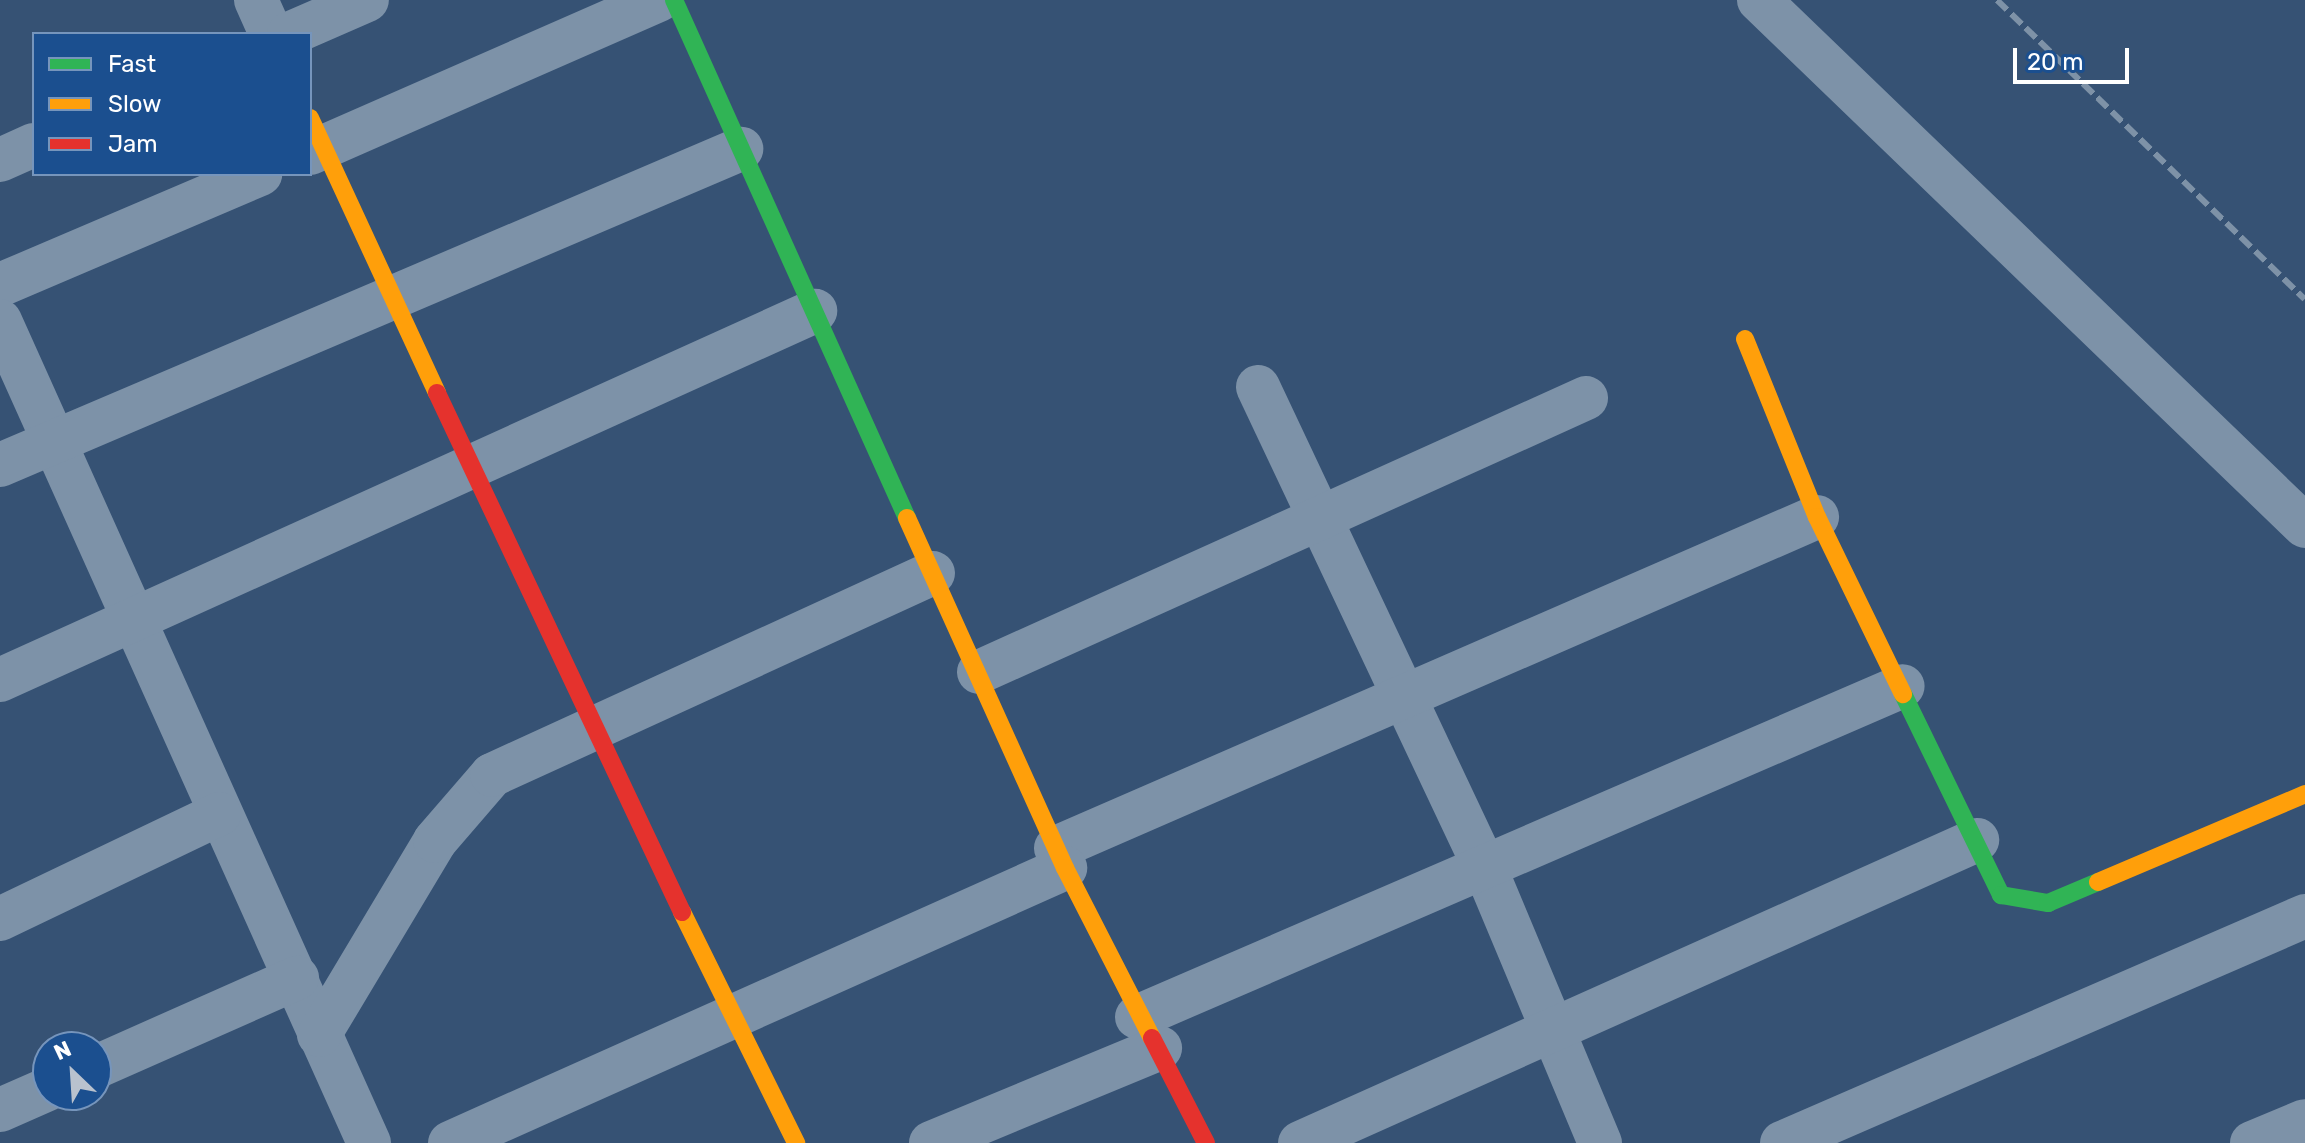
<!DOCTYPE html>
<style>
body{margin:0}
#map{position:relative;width:2305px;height:1143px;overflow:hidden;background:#365274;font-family:Rubik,sans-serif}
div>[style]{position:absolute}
.street>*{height:44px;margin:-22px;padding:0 22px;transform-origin:22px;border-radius:22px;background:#7d92a8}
.fast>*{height:18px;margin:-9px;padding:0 9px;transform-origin:9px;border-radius:9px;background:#30b455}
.slow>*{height:18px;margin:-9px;padding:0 9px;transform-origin:9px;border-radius:9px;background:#ff9f0a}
.jam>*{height:18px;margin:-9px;padding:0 9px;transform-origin:9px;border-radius:9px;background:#e5322d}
.rail>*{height:6px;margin-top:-3px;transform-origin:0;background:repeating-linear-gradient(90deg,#7e92a7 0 14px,transparent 0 20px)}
span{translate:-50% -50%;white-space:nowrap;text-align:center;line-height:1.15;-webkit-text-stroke:6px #1b4f8f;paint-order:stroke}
.legend{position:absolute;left:32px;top:32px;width:280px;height:144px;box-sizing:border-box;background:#1b4f8f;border:2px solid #7695bc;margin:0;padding:10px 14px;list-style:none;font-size:24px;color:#fff}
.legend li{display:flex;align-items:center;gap:16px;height:40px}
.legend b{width:40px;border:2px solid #7695bc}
.north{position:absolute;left:32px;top:1031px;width:80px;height:80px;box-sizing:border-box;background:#1b4f8f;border:2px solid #7695bc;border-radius:50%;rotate:335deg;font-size:22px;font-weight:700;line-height:32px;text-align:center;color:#fff}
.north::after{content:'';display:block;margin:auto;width:28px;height:36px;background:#b9c2ce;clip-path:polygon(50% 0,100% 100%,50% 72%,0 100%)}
.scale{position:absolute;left:2013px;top:48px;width:116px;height:36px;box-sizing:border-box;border:4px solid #fff;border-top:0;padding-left:10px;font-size:24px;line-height:28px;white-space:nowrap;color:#fff;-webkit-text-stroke:6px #1b4f8f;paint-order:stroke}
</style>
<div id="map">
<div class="street">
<div style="left:256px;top:0;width:37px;rotate:66deg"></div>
<div style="left:1759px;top:0;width:758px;rotate:43.93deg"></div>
<div style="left:289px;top:34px;width:85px;rotate:-23.6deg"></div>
<div style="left:310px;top:153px;width:381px;rotate:-23.7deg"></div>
<div style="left:0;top:160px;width:37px;rotate:-24deg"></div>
<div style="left:0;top:285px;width:283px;rotate:-23.1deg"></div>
<div style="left:0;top:321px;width:901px;rotate:65.82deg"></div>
<div style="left:1258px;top:387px;width:532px;rotate:64.74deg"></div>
<div style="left:1485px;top:868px;width:298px;rotate:67.3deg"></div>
<div style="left:0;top:465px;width:806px;rotate:-23.1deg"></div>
<div style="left:979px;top:672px;width:666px;rotate:-24.29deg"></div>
<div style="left:0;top:680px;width:895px;rotate:-24.36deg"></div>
<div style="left:1056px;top:848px;width:830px;rotate:-23.51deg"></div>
<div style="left:0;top:919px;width:243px;rotate:-25.6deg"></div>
<div style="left:1137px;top:1017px;width:834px;rotate:-23.37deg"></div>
<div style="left:319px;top:1035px;width:226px;rotate:-59.1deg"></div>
<div style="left:435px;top:841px;width:87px;rotate:-49.2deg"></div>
<div style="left:492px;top:775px;width:485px;rotate:-24.6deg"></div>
<div style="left:96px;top:1067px;width:220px;rotate:-23.9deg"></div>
<div style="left:0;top:1110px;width:52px;rotate:-23.6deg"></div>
<div style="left:450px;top:1143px;width:674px;rotate:-24.09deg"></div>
<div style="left:931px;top:1143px;width:248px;rotate:-22.5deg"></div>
<div style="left:1300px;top:1143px;width:742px;rotate:-24.11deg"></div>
<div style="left:1782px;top:1143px;width:570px;rotate:-23.46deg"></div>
<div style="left:2252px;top:1143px;width:57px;rotate:-22.5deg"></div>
</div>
<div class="fast">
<div style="left:674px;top:0;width:568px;rotate:65.78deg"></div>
<div style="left:1903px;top:694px;width:224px;rotate:64deg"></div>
<div style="left:2001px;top:895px;width:48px;rotate:9.7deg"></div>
<div style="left:2048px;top:903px;width:54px;rotate:-22.8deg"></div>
</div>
<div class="slow">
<div style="left:310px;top:118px;width:303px;rotate:65.2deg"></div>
<div style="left:1745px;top:339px;width:192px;rotate:68deg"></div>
<div style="left:1817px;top:517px;width:197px;rotate:64.1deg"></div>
<div style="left:907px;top:518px;width:384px;rotate:65.7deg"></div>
<div style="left:1065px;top:868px;width:191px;rotate:62.9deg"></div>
<div style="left:2098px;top:882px;width:225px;rotate:-23deg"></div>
<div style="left:682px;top:912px;width:258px;rotate:63.7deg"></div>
</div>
<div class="jam">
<div style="left:437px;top:393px;width:574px;rotate:64.73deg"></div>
<div style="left:1152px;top:1038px;width:118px;rotate:62.8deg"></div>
</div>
<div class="rail">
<div style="left:1997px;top:0;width:429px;rotate:44.2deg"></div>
</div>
<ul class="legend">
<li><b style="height:10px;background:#30b455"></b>Fast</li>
<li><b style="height:10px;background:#ff9f0a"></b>Slow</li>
<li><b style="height:10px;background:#e5322d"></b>Jam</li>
</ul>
<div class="north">N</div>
<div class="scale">20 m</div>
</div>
